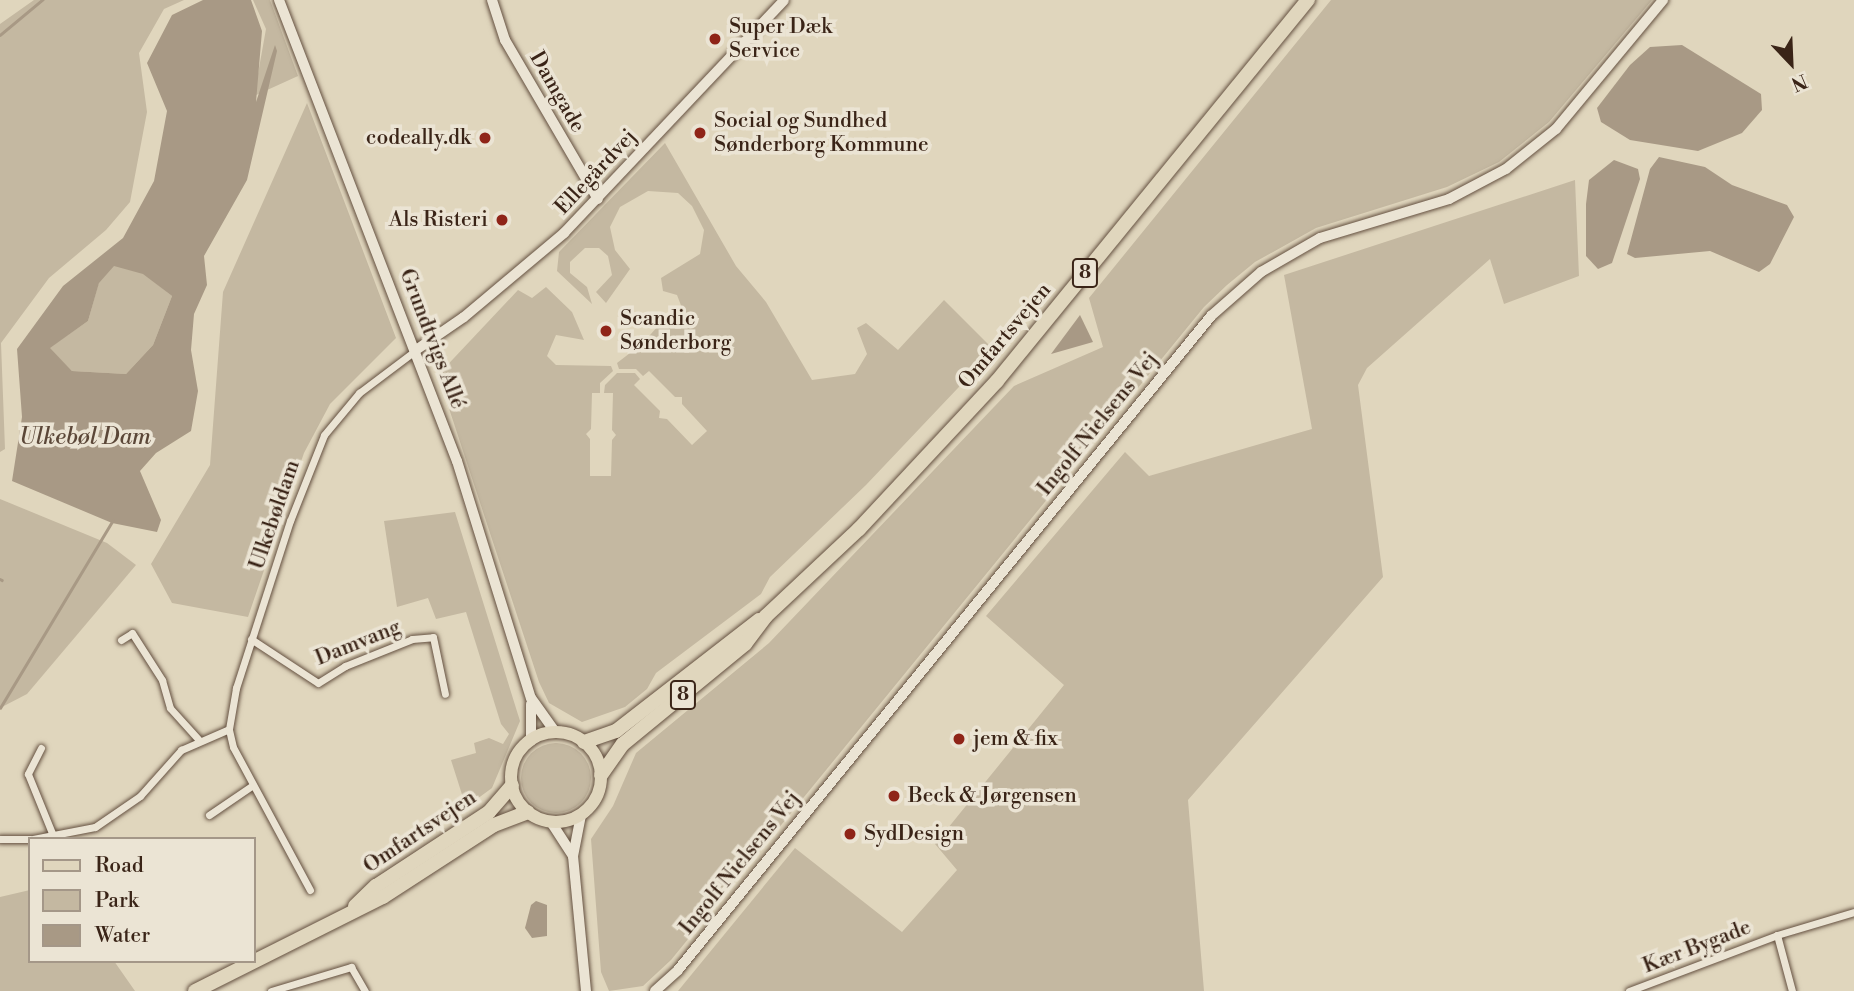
<!DOCTYPE html>
<meta charset="utf-8">
<style>
body{margin:0}
#map{position:relative;width:1854px;height:991px;overflow:hidden;background:#e0d6bd;font-family:"Libre Bodoni",serif}
div>[style]{position:absolute}
.green>*{inset:0;background:#c4b8a1}
.round{border-radius:50%}
.water>*{inset:0;background:#a89985}
.stream>*{height:2.5px;margin:-1.25px;padding:0 1.25px;transform-origin:1.25px;border-radius:1.25px;background:#a89985}
.roads{filter:drop-shadow(0 0 2px #645040) drop-shadow(0 0 2px #645040)}
.street>*{height:7px;margin:-3.5px;padding:0 3.5px;transform-origin:3.5px;border-radius:3.5px;background:#ebe4d4}
.secondary>*{height:10px;margin:-5px;padding:0 5px;transform-origin:5px;border-radius:5px;background:#ebe4d4}
.primary>*{height:12px;margin:-6px;padding:0 6px;transform-origin:6px;border-radius:6px;background:#e0d6bd}
.primary>.ring{margin:-6px;padding:0;box-sizing:content-box;background:none;border:12px solid #e0d6bd;border-radius:50%}
.highway>*{height:14px;margin:-7px;padding:0 7px;transform-origin:7px;border-radius:7px;background:#e0d6bd}
.dots>*{width:19px;height:19px;translate:-50% -50%;box-sizing:border-box;border:4px solid #ebe4d4;border-radius:50%}
span{translate:-50% -50%;white-space:nowrap;text-align:center;line-height:1.15;-webkit-text-stroke:7px #ebe4d4;paint-order:stroke}
.shield-label span{padding:2px 5px;background:#ebe4d4;border:2px solid;border-radius:5px;-webkit-text-stroke-width:0}
.shield-label{font-size:19px;color:#3a2417;font-weight:700}
.poi-label{font-size:21px;color:#3a2417}
.left{translate:0 -50%;text-align:left}
.right{translate:-100% -50%;text-align:right}
.street-label{font-size:21px;color:#3a2417}
.water-label{font-size:23px;color:#5b4738;font-style:italic}
.legend{position:absolute;left:28px;top:837px;width:228px;height:126px;box-sizing:border-box;background:#ebe4d4;border:2px solid #a49788;margin:0;padding:9px 12px;list-style:none;font-size:21px;color:#3a2417}
.legend li{display:flex;align-items:center;gap:14px;height:35px}
.legend b{width:35px;border:2px solid #a49788}
.north{position:absolute;left:1756px;top:28px;width:70px;height:70px;-webkit-text-stroke:5px #ebe4d4;paint-order:stroke;rotate:157deg;font-size:19px;font-weight:700;line-height:28px;text-align:center;color:#3a2417}
.north::after{content:'';display:block;margin:auto;width:24px;height:32px;background:#3a2417;clip-path:polygon(50% 0,100% 100%,50% 72%,0 100%)}
</style>
<div id="map">
<div class="green">
<div style="clip-path:polygon(34px 0,184px 0,164px 9px,139px 53px,147px 112px,130px 202px,106px 230px,49px 278px,1px 343px,5px 449px,0 452px,0 24px)"></div>
<div style="clip-path:polygon(253px 0,270px 0,298px 76px,254px 96px,266px 29px)"></div>
<div style="clip-path:polygon(1331px 0,1652px 0,1549px 122px,1499px 162px,1447px 187px,1316px 228px,1255px 262px,1227px 285px,1204px 307px,671px 960px,643px 986px,609px 991px,601px 972px,591px 839px,613px 806px,636px 753px,769px 643px,1014px 386px,1103px 347px,1089px 298px)"></div>
<div style="clip-path:polygon(307px 103px,396px 338px,330px 404px,304px 453px,248px 617px,172px 603px,151px 564px,210px 465px,223px 292px)"></div>
<div style="clip-path:polygon(665px 143px,736px 266px,766px 302px,812px 380px,855px 374px,867px 354px,857px 328px,866px 323px,898px 350px,944px 300px,994px 350px,866px 485px,770px 577px,761px 594px,656px 673px,647px 689px,625px 707px,582px 722px,549px 703px,539px 682px,438px 375px,518px 290px,532px 298px,546px 287px,572px 312px,584px 340px,556px 335px,547px 356px,556px 365px,611px 366px,613px 371px,600px 383px,600px 393px,592px 393px,591px 429px,586px 434px,590px 439px,590px 476px,611px 476px,612px 440px,616px 435px,612px 430px,613px 393px,604px 393px,605px 385px,617px 373px,635px 373px,640px 379px,634px 385px,660px 411px,659px 418px,667px 419px,692px 445px,707px 431px,682px 404px,682px 397px,675px 397px,649px 371px,643px 376px,636px 369px,619px 369px,617px 363px,643px 343px,673px 309px,682px 308px,677px 295px,663px 291px,661px 278px,700px 254px,704px 230px,692px 206px,678px 193px,648px 191px,620px 207px,610px 227px,615px 250px,630px 269px,606px 303px,596px 292px,612px 275px,608px 256px,599px 248px,585px 248px,570px 262px,570px 273px,587px 287px,592px 304px,557px 271px,559px 252px)"></div>
<div style="clip-path:polygon(1575px 180px,1579px 276px,1504px 304px,1490px 259px,1367px 368px,1358px 385px,1383px 577px,1188px 800px,1204px 991px,678px 991px,795px 848px,902px 932px,957px 870px,935px 844px,1064px 685px,986px 616px,1125px 452px,1149px 476px,1312px 429px,1284px 275px)"></div>
<div style="clip-path:polygon(114px 265px,143px 273px,172px 296px,153px 345px,126px 374px,72px 371px,49px 348px,88px 321px,99px 282px)"></div>
<div style="clip-path:polygon(0 499px,107px 543px,136px 565px,27px 694px,0 708px)"></div>
<div style="clip-path:polygon(455px 512px,520px 721px,492px 788px,466px 807px,451px 760px,476px 753px,474px 743px,489px 738px,503px 744px,509px 734px,501px 724px,466px 612px,436px 619px,428px 598px,397px 607px,384px 521px)"></div>
<div class="round" style="left:521px;top:743px;width:70px;height:70px"></div>
<div style="clip-path:polygon(30px 890px,30px 961px,114px 961px,135px 991px,0 991px,0 897px)"></div>
</div>
<div class="water">
<div style="clip-path:polygon(evenodd,203px 0,251px 0,262px 31px,256px 102px,275px 45px,277px 51px,247px 180px,204px 256px,207px 285px,194px 314px,191px 350px,198px 391px,191px 431px,156px 453px,140px 471px,161px 520px,157px 532px,112px 523px,12px 481px,22px 417px,17px 349px,63px 286px,123px 238px,154px 181px,167px 111px,147px 63px,172px 15px,203px 0,114px 266px,143px 274px,172px 296px,153px 345px,126px 374px,72px 371px,50px 348px,88px 321px,99px 283px,114px 266px)"></div>
<div style="clip-path:polygon(1682px 45px,1761px 94px,1762px 110px,1742px 133px,1698px 151px,1630px 140px,1601px 122px,1597px 108px,1630px 65px,1650px 47px)"></div>
<div style="clip-path:polygon(1659px 157px,1705px 167px,1732px 185px,1787px 205px,1794px 217px,1770px 264px,1759px 272px,1710px 251px,1635px 258px,1627px 254px,1650px 169px)"></div>
<div style="clip-path:polygon(1614px 160px,1638px 169px,1640px 179px,1612px 263px,1598px 269px,1586px 256px,1586px 204px,1589px 180px)"></div>
<div style="clip-path:polygon(1080px 315px,1093px 342px,1051px 354px)"></div>
<div style="clip-path:polygon(536px 901px,547px 905px,547px 936px,532px 938px,525px 928px,531px 905px)"></div>
</div>
<div class="stream">
<div style="left:0;top:35px;width:55px;rotate:-39.8deg"></div>
<div style="left:0;top:579px;width:2px;rotate:27deg"></div>
<div style="left:0;top:708px;width:219px;rotate:-59deg"></div>
</div>
<div class="roads">
<div class="street">
<div style="left:251px;top:639px;width:80px;rotate:33.3deg"></div>
<div style="left:318px;top:683px;width:32px;rotate:-32deg"></div>
<div style="left:345px;top:666px;width:72px;rotate:-21.9deg"></div>
<div style="left:412px;top:639px;width:21px;rotate:-5deg"></div>
<div style="left:433px;top:637px;width:58px;rotate:78.1deg"></div>
<div style="left:121px;top:640px;width:13px;rotate:-32deg"></div>
<div style="left:132px;top:633px;width:56px;rotate:57.4deg"></div>
<div style="left:162px;top:680px;width:29px;rotate:74deg"></div>
<div style="left:170px;top:708px;width:42px;rotate:47.9deg"></div>
<div style="left:41px;top:748px;width:29px;rotate:117deg"></div>
<div style="left:28px;top:774px;width:69px;rotate:67.9deg"></div>
<div style="left:209px;top:815px;width:53px;rotate:-34.3deg"></div>
<div style="left:0;top:839px;width:30px"></div>
<div style="left:33px;top:839px;width:63px;rotate:-11deg"></div>
<div style="left:95px;top:827px;width:55px;rotate:-34.6deg"></div>
<div style="left:140px;top:796px;width:62px;rotate:-48.3deg"></div>
<div style="left:181px;top:750px;width:52px;rotate:-23.6deg"></div>
<div style="left:310px;top:890px;width:162px;rotate:-118.3deg"></div>
<div style="left:233px;top:747px;width:18px;rotate:-103deg"></div>
<div style="left:229px;top:729px;width:42px;rotate:-80.3deg"></div>
<div style="left:236px;top:688px;width:176px;rotate:-72.1deg"></div>
<div style="left:290px;top:521px;width:92px;rotate:-68.4deg"></div>
<div style="left:324px;top:435px;width:55px;rotate:-50.2deg"></div>
<div style="left:359px;top:393px;width:71px;rotate:-37deg"></div>
<div style="left:1777px;top:935px;width:58px;rotate:75deg"></div>
<div style="left:271px;top:991px;width:84px;rotate:-16.7deg"></div>
<div style="left:351px;top:967px;width:28px;rotate:60deg"></div>
<div style="left:1629px;top:991px;width:158px;rotate:-20.7deg"></div>
<div style="left:1777px;top:935px;width:80px;rotate:-16.6deg"></div>
</div>
<div class="secondary">
<div style="left:279px;top:0;width:494px;rotate:68.9deg"></div>
<div style="left:457px;top:461px;width:248px;rotate:72.7deg"></div>
<div style="left:531px;top:698px;width:43px;rotate:54.5deg"></div>
<div style="left:492px;top:0;width:42px;rotate:72deg"></div>
<div style="left:505px;top:40px;width:184px;rotate:59.7deg"></div>
<div style="left:416px;top:350px;width:58px;rotate:-34.5deg"></div>
<div style="left:464px;top:317px;width:131px;rotate:-40deg"></div>
<div style="left:564px;top:233px;width:320px;rotate:-46.6deg"></div>
<div style="left:531px;top:741px;width:37px;rotate:-90deg"></div>
<div style="left:581px;top:815px;width:42px;rotate:101deg"></div>
<div style="left:573px;top:856px;width:136px;rotate:84.5deg"></div>
<div style="left:551px;top:822px;width:40px;rotate:57.1deg"></div>
<div style="left:655px;top:991px;width:31px;rotate:-42deg"></div>
<div style="left:678px;top:970px;width:844px;rotate:-50.82deg"></div>
<div style="left:1211px;top:316px;width:67px;rotate:-41.3deg"></div>
<div style="left:1261px;top:272px;width:68px;rotate:-30deg"></div>
<div style="left:1320px;top:238px;width:135px;rotate:-16.8deg"></div>
<div style="left:1449px;top:199px;width:64px;rotate:-27.8deg"></div>
<div style="left:1506px;top:169px;width:64px;rotate:-38.7deg"></div>
<div style="left:1556px;top:129px;width:168px;rotate:-50.3deg"></div>
</div>
<div class="primary">
<div class="ring" style="left:511px;top:732px;width:78px;height:78px"></div>
</div>
<div class="highway">
<div style="left:584px;top:742px;width:34px;rotate:-19deg"></div>
<div style="left:616px;top:731px;width:181px;rotate:-37.8deg"></div>
<div style="left:601px;top:775px;width:38px;rotate:-55deg"></div>
<div style="left:623px;top:744px;width:158px;rotate:-39.3deg"></div>
<div style="left:745px;top:644px;width:35px;rotate:-53deg"></div>
<div style="left:766px;top:616px;width:127px;rotate:-43.1deg"></div>
<div style="left:859px;top:529px;width:202px;rotate:-47deg"></div>
<div style="left:997px;top:381px;width:492px;rotate:-50.8deg"></div>
<div style="left:355px;top:906px;width:29px;rotate:-44deg"></div>
<div style="left:376px;top:886px;width:135px;rotate:-33.2deg"></div>
<div style="left:489px;top:812px;width:35px;rotate:-49deg"></div>
<div style="left:195px;top:991px;width:210px;rotate:-26.6deg"></div>
<div style="left:383px;top:897px;width:132px;rotate:-33deg"></div>
<div style="left:494px;top:825px;width:36px;rotate:-21deg"></div>
</div>
</div>
<div class="dots">
<div style="left:715px;top:39px;background:#8f2418"></div>
<div style="left:700px;top:133px;background:#8f2418"></div>
<div style="left:485px;top:138px;background:#8f2418"></div>
<div style="left:502px;top:220px;background:#8f2418"></div>
<div style="left:606px;top:331px;background:#8f2418"></div>
<div style="left:959px;top:739px;background:#8f2418"></div>
<div style="left:894px;top:796px;background:#8f2418"></div>
<div style="left:850px;top:834px;background:#8f2418"></div>
</div>
<div class="shield-label">
<span style="left:1085px;top:273px">8</span>
<span style="left:683px;top:695px">8</span>
</div>
<div class="poi-label">
<span class="left" style="left:729px;top:39px">Super Dæk<br>Service</span>
<span class="left" style="left:714px;top:133px">Social og Sundhed<br>Sønderborg Kommune</span>
<span class="right" style="left:471px;top:138px">codeally.dk</span>
<span class="right" style="left:488px;top:220px">Als Risteri</span>
<span class="left" style="left:620px;top:331px">Scandic<br>Sønderborg</span>
<span class="left" style="left:973px;top:739px">jem &amp; fix</span>
<span class="left" style="left:908px;top:796px">Beck &amp; Jørgensen</span>
<span class="left" style="left:864px;top:834px">SydDesign</span>
</div>
<div class="street-label">
<span style="left:557px;top:92px;rotate:60deg">Damgade</span>
<span style="left:596px;top:172px;rotate:-47deg">Ellegårdvej</span>
<span style="left:1005px;top:336px;rotate:-50deg">Omfartsvejen</span>
<span style="left:432px;top:339px;rotate:69deg">Grundtvigs Allé</span>
<span style="left:1098px;top:424px;rotate:-51deg">Ingolf Nielsens Vej</span>
<span style="left:275px;top:515px;rotate:-71deg">Ulkebøldam</span>
<span style="left:358px;top:643px;rotate:-22deg">Damvang</span>
<span style="left:420px;top:832px;rotate:-34deg">Omfartsvejen</span>
<span style="left:740px;top:863px;rotate:-51deg">Ingolf Nielsens Vej</span>
<span style="left:1697px;top:947px;rotate:-21deg">Kær Bygade</span>
</div>
<div class="water-label">
<span style="left:85px;top:437px">Ulkebøl Dam</span>
</div>
<ul class="legend">
<li><b style="height:9px;background:#e0d6bd"></b>Road</li>
<li><b style="height:19px;background:#c4b8a1"></b>Park</li>
<li><b style="height:19px;background:#a89985"></b>Water</li>
</ul>
<div class="north">N</div>
</div>
